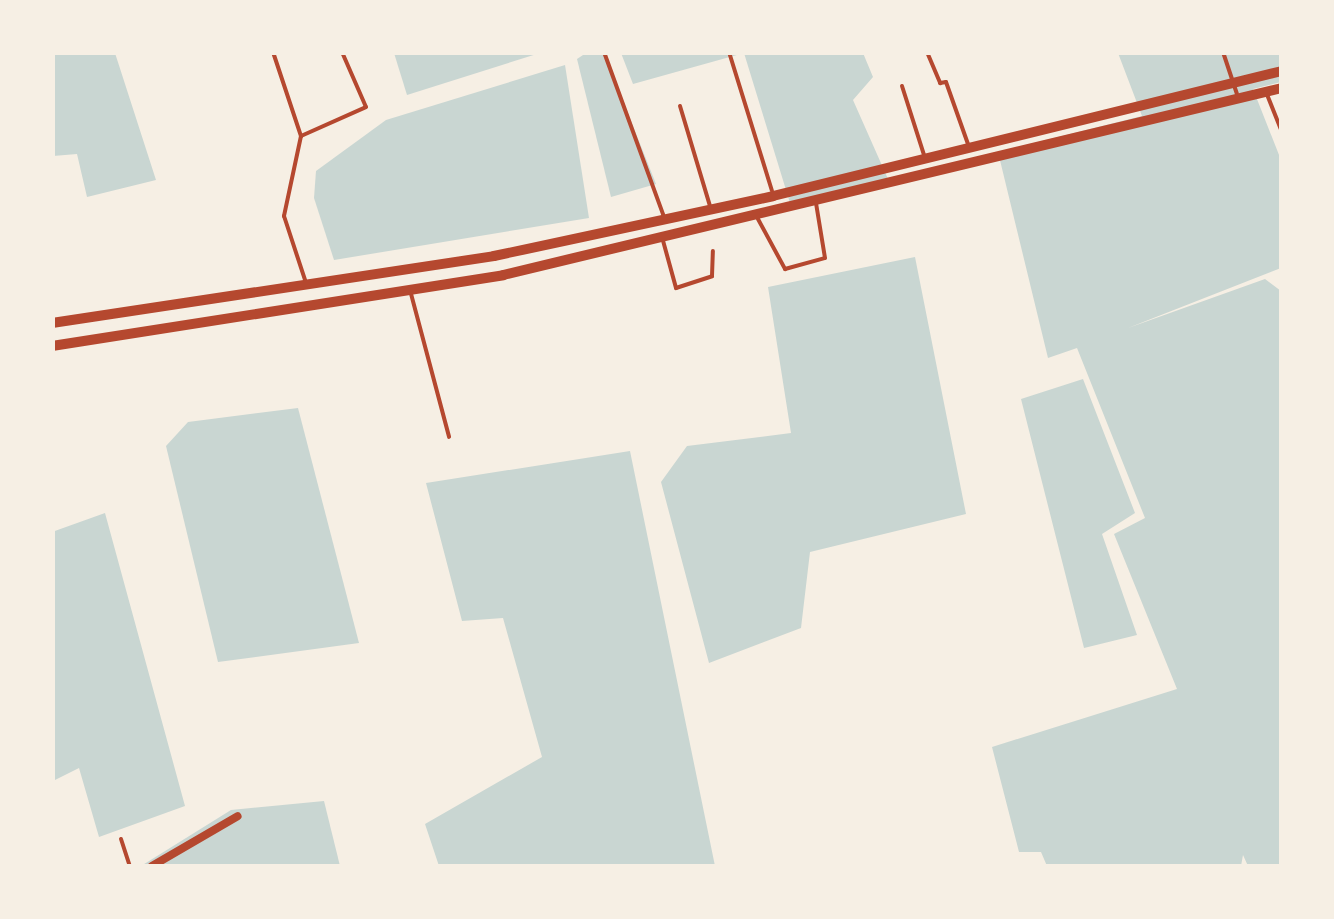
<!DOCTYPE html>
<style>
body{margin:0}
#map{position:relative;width:1334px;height:919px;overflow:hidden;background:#f6efe4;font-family:"Work Sans",sans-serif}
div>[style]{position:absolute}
.water>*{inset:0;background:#c9d6d2}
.service>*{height:4px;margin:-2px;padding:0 2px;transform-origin:2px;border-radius:2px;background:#b5482f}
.minor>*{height:8px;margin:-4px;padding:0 4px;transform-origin:4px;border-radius:4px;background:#b5482f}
.tertiary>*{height:10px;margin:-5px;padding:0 5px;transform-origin:5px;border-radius:5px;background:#b5482f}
span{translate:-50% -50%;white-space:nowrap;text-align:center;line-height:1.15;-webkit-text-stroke:9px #f6efe4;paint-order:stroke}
.frame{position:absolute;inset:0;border:55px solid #f6efe4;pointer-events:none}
</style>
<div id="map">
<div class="water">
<div style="clip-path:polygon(53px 52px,115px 53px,156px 180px,87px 197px,77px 154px,53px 156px)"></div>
<div style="clip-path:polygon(394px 53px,394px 52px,540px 53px,407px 95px)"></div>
<div style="clip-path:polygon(586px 53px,604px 53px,656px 184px,611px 197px,577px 59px)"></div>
<div style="clip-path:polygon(621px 53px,863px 53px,873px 77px,853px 100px,888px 179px,790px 203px,744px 53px,633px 84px)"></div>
<div style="clip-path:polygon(1118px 53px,1281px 53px,1281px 82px,1253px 89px,1281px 160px,1281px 268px,1128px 328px,1265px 279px,1281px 291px,1281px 866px,1248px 866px,1243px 855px,1241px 866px,1047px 866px,1041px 852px,1019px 852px,992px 747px,1177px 689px,1114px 534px,1145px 518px,1077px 348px,1048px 358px,998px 152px,1142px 116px)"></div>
<div style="clip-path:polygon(565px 65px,589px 218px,334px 260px,314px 198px,316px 171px,386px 120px)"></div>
<div style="clip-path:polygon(915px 257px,966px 514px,810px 552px,801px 628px,709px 663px,661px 482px,687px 446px,791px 433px,768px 287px)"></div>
<div style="clip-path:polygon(1083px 379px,1135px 513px,1102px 534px,1137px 635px,1084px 648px,1021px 399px)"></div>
<div style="clip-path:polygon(298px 408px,359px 643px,218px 662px,166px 446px,188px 422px)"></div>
<div style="clip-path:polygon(630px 451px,715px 866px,439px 866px,425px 824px,542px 757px,503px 618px,462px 621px,426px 483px)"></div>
<div style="clip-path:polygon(105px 513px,185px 806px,99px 837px,79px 768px,53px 781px,52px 532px)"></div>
<div style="clip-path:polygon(324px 801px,340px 866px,141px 866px,231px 810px)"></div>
</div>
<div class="service">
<div style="left:273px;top:52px;width:89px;rotate:71.6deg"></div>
<div style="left:301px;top:136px;width:82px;rotate:102deg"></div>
<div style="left:284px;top:216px;width:71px;rotate:71.8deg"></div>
<div style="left:604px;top:52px;width:176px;rotate:70deg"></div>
<div style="left:729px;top:52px;width:145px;rotate:72.8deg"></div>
<div style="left:927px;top:52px;width:34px;rotate:67deg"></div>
<div style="left:940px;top:83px;width:6px;rotate:-9deg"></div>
<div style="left:946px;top:82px;width:69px;rotate:70.5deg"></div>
<div style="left:1223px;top:52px;width:44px;rotate:71.6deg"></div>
<div style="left:902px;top:86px;width:76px;rotate:72.3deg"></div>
<div style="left:1266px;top:92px;width:43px;rotate:68.2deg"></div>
<div style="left:680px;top:106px;width:104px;rotate:73.3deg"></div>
<div style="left:301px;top:136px;width:71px;rotate:-24deg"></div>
<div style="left:366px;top:107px;width:60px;rotate:-113.6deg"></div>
<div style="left:758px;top:219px;width:57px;rotate:61.6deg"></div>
<div style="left:785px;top:269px;width:41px;rotate:-15.4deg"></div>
<div style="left:825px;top:258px;width:56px;rotate:-99.3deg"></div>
<div style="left:662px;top:237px;width:53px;rotate:74.6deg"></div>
<div style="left:676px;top:288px;width:38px;rotate:-18deg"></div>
<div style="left:712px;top:276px;width:25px;rotate:-88deg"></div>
<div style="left:410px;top:290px;width:152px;rotate:75.1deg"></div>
<div style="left:121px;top:839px;width:28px;rotate:72deg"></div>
</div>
<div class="minor">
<div style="left:152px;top:866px;width:99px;rotate:-30.2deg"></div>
</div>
<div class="tertiary">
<div style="left:52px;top:323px;width:447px;rotate:-8.6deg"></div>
<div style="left:494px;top:256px;width:285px;rotate:-12.1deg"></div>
<div style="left:773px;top:196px;width:524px;rotate:-13.8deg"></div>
<div style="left:52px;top:346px;width:457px;rotate:-8.9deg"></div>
<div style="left:503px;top:275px;width:801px;rotate:-13.5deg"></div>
</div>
<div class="frame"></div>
</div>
